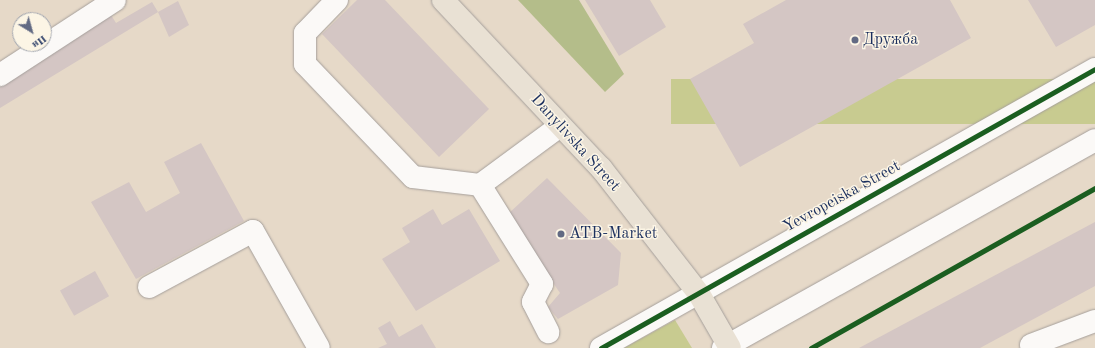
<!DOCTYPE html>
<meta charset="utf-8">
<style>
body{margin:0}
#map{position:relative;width:1095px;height:348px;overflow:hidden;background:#e6d9c8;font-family:"Old Standard TT",serif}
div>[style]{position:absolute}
.green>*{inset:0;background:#c8cb90;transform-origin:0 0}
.forest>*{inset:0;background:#b4bd8a}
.building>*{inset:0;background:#d4c6c4;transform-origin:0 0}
.roads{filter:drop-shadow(0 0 1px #a59f9b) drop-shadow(0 0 1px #a59f9b)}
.minor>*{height:22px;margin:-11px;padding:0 11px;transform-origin:11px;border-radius:11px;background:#fbf9f7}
.major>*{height:22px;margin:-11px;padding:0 11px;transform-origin:11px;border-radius:11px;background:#e9e1d4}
.cycleway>*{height:5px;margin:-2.5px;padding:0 2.5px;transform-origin:2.5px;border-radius:2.5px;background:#1b5e20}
.dots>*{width:11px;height:11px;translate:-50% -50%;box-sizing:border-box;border:2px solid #fcf5e5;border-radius:50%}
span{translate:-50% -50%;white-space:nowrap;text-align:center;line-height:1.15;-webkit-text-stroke:3px #fcf5e5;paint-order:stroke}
.poi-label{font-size:16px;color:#1b2f5e}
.left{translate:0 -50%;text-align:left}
.street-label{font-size:16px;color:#1b2f5e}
.north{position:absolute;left:12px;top:12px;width:40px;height:40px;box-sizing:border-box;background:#fcf5e5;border:1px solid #a2a6af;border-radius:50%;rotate:143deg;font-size:11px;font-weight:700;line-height:16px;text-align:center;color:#1b2f5e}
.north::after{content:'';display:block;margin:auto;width:14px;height:18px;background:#626a83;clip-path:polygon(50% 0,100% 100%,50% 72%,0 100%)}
</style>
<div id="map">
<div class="green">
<div style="left:1095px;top:79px;width:45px;height:424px;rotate:90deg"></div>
<div style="clip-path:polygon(675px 320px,692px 348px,624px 348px)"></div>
</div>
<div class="forest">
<div style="clip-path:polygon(518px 0,579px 0,624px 74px,605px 92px)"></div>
</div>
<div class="building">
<div style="clip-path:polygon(357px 0,385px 0,489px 109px,439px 157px,322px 34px)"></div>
<div style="clip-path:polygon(585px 0,650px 0,666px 27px,619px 56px)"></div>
<div style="clip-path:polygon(786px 0,950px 0,971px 38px,740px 167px,690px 79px,754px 43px,743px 24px)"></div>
<div style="clip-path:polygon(1028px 0,1095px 0,1095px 25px,1056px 47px)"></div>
<div style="clip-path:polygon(178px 1px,189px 25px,169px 37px,158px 12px)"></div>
<div style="clip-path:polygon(152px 2px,158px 12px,0 108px,0 86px,111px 15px,116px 23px)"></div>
<div style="clip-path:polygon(201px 143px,244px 221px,136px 279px,91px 202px,129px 182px,146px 212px,180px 193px,164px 162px)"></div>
<div style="clip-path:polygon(547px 178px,621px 253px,618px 285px,558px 319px,548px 307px,560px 293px,507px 215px)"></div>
<div style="clip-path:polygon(433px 209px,442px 225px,469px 209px,500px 261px,416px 311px,382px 259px,410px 242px,402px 228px)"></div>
<div style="clip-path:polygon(1095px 222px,1095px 286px,980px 348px,859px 348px)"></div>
<div style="left:95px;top:271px;width:29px;height:40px;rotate:61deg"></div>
<div style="clip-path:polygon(390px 321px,399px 337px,422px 324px,436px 348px,378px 348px,387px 344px,378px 328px)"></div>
</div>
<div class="roads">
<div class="minor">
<div style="left:337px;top:0;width:46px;rotate:134.1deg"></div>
<div style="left:305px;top:33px;width:31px;rotate:90deg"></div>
<div style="left:305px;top:64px;width:156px;rotate:46.3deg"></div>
<div style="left:413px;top:177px;width:67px;rotate:6.8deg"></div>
<div style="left:480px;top:185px;width:99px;rotate:-36.4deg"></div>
<div style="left:0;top:75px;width:137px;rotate:-33.1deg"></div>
<div style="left:480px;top:185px;width:117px;rotate:57.9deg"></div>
<div style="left:542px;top:284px;width:20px;rotate:117deg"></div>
<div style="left:533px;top:302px;width:34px;rotate:63deg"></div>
<div style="left:149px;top:287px;width:118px;rotate:-28.3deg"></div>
<div style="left:253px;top:231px;width:134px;rotate:60.6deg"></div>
<div style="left:1031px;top:345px;width:68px;rotate:-20.6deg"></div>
<div style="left:601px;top:348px;width:567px;rotate:-29.46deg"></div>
<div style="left:723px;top:348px;width:426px;rotate:-29.2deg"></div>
</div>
<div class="major">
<div style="left:443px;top:0;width:231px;rotate:46.8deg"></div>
<div style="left:601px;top:168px;width:160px;rotate:52.1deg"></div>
<div style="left:699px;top:294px;width:62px;rotate:60.1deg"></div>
</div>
</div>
<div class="cycleway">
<div style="left:601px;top:348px;width:567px;rotate:-29.46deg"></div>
<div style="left:811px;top:348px;width:326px;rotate:-29.4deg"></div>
</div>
<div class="dots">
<div style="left:855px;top:40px;background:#626a83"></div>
<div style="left:561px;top:234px;background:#626a83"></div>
</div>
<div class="poi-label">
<span class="left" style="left:863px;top:40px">Дружба</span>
<span class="left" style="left:569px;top:234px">ATB-Market</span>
</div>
<div class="street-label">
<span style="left:575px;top:143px;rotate:48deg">Danylivska Street</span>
<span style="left:842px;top:197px;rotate:-29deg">Yevropeiska Street</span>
</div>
<div class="north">Пн</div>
</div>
